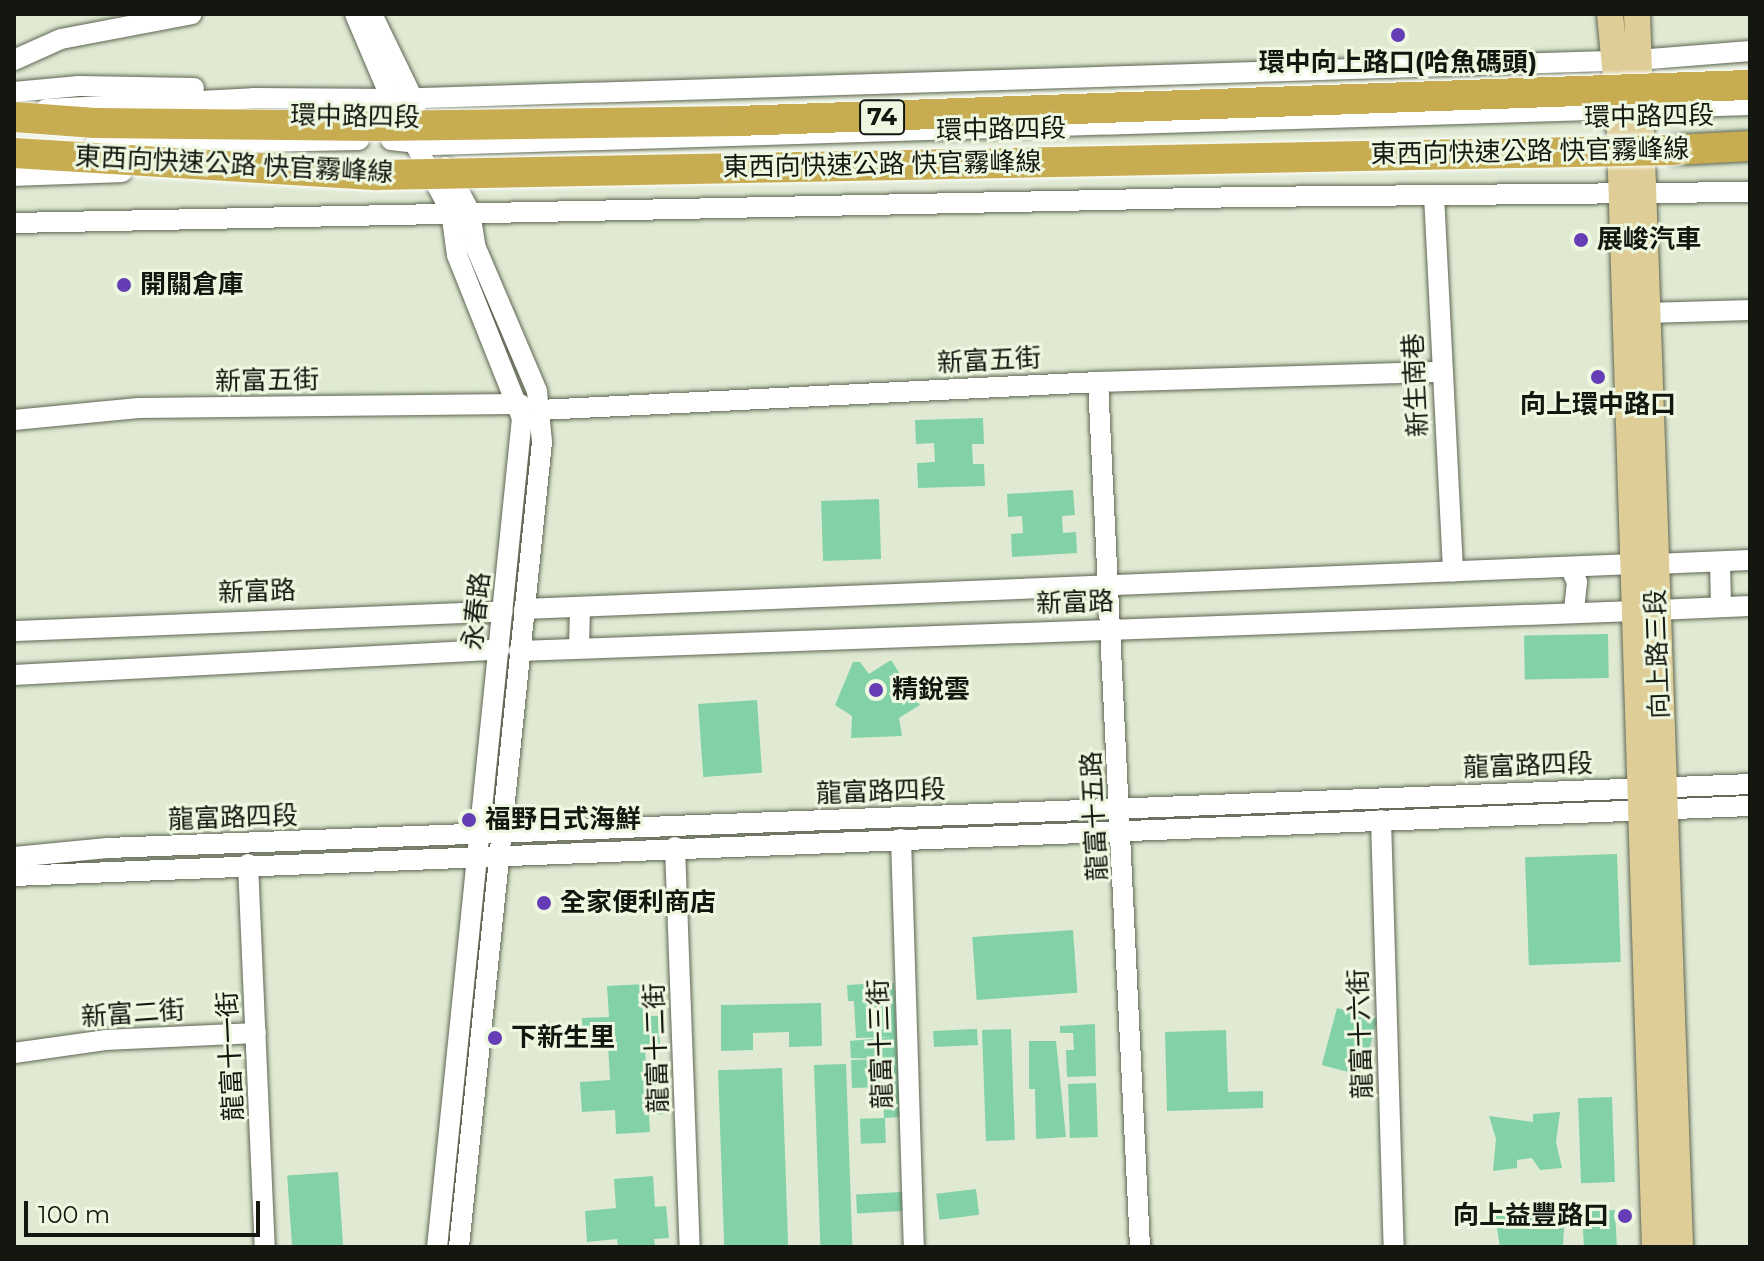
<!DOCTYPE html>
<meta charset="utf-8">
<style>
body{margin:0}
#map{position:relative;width:1764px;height:1261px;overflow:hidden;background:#e0ead3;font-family:Montserrat,"Noto Sans TC",sans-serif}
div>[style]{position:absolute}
.building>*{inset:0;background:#83d2a7;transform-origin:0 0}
.roads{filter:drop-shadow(0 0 2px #5e6653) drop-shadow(0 0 2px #5e6653)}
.minor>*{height:20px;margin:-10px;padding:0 10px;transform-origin:10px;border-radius:10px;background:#fff}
.major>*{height:26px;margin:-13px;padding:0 13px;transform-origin:13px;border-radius:13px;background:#decd97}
.highway>*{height:30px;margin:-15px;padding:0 15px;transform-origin:15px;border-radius:15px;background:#c8ac52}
.bridges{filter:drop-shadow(0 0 2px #fff) drop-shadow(0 0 2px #fff)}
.highway-bridge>*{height:30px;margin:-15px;padding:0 15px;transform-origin:15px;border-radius:15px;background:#c8ac52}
.dots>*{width:22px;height:22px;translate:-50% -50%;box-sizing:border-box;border:4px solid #eef7e0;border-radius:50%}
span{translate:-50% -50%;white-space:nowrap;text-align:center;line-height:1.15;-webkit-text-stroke:6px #eef7e0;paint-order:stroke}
.shield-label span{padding:2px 6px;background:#eef7e0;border:2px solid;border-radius:6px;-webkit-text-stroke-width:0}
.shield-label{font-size:24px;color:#14170f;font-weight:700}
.poi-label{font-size:26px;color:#14170f;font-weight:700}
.left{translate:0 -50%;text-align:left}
.right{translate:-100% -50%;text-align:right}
.street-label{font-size:26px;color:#14170f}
.frame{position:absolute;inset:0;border:16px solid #14170f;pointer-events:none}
.scale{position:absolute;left:24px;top:1201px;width:236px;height:36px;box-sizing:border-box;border:4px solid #14170f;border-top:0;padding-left:10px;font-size:24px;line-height:28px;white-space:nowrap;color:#14170f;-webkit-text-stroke:6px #eef7e0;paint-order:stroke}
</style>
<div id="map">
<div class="building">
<div style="clip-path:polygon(983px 418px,984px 444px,972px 444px,973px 464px,984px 464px,985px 486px,918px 488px,917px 463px,935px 462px,934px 443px,916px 444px,915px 420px)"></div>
<div style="clip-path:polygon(1073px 490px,1075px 515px,1062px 516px,1063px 533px,1076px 532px,1077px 553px,1012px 557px,1011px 534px,1023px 533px,1022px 516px,1008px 517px,1007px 494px)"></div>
<div style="left:879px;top:499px;width:60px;height:58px;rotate:88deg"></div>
<div style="left:1608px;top:634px;width:44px;height:84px;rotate:89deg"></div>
<div style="clip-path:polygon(891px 660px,920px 705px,899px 718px,902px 736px,851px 738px,852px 716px,835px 705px,853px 662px,860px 662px,869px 674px)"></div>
<div style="left:757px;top:700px;width:73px;height:59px;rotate:86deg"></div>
<div style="left:1617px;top:854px;width:108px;height:92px;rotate:88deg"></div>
<div style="left:1073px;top:930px;width:63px;height:101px;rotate:86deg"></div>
<div style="clip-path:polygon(879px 983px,894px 983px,900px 1117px,884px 1118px,883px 1087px,852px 1088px,851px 1060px,885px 1059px,851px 1058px,850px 1041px,892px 1037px,856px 1038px,854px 1001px,848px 1001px,847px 985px)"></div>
<div style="clip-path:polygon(645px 984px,647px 1016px,658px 1016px,660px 1047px,645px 1048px,647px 1082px,661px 1081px,664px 1114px,649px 1115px,650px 1132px,616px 1134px,615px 1110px,582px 1112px,580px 1082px,610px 1080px,608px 1045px,583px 1046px,582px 1018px,609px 1017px,607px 986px)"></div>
<div style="clip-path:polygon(821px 1003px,822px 1046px,789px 1047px,789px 1032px,753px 1033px,753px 1050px,721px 1051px,721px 1005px)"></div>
<div style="left:1337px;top:1008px;width:42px;height:59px;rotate:15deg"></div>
<div style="clip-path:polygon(1095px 1024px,1096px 1076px,1067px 1077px,1066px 1050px,1074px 1050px,1073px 1033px,1060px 1033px,1060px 1026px)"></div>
<div style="clip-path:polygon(973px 1029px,977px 1029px,978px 1045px,934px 1047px,933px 1031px)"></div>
<div style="left:1011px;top:1029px;width:111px;height:29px;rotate:88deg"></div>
<div style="clip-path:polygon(1226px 1030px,1228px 1092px,1263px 1091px,1263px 1108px,1167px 1111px,1165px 1032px)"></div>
<div style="clip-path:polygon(1029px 1041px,1056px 1041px,1066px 1137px,1036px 1139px,1035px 1089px,1029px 1089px)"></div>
<div style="left:846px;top:1064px;width:183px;height:32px;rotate:88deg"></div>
<div style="left:782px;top:1068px;width:179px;height:64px;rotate:88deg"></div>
<div style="left:1096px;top:1083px;width:54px;height:28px;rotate:88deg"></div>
<div style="left:1612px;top:1097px;width:85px;height:34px;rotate:88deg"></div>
<div style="clip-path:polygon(1560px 1112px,1556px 1142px,1562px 1168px,1540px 1170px,1532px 1158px,1517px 1160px,1517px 1168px,1493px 1171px,1496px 1139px,1489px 1116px,1533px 1122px,1533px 1114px)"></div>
<div style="left:885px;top:1118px;width:25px;height:25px;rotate:88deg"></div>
<div style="left:338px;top:1172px;width:75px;height:51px;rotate:86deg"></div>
<div style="clip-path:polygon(653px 1176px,655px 1207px,666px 1206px,669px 1238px,654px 1239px,655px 1247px,618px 1247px,617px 1239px,587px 1242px,585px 1211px,616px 1208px,614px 1179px)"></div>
<div style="left:976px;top:1189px;width:26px;height:40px;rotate:83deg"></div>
<div style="left:902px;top:1192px;width:19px;height:46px;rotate:87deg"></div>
<div style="clip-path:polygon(1565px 1206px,1563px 1247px,1500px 1247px,1494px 1210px,1538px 1216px,1537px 1208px)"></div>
<div style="left:1615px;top:1210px;width:37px;height:33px;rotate:87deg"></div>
</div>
<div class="roads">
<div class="minor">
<div style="left:355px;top:14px;width:92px;rotate:67deg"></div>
<div style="left:391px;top:99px;width:128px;rotate:62deg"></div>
<div style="left:451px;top:212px;width:43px;rotate:82.1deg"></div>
<div style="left:457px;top:255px;width:175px;rotate:68.3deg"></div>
<div style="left:522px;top:418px;width:833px;rotate:95.85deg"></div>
<div style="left:372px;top:14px;width:101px;rotate:64.2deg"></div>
<div style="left:14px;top:60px;width:51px;rotate:-24.1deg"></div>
<div style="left:61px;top:39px;width:133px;rotate:-10.8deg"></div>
<div style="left:14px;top:92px;width:65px;rotate:-5.3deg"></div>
<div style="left:79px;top:86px;width:115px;rotate:1deg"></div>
<div style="left:46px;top:109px;width:207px;rotate:-3deg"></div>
<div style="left:253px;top:98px;width:138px;rotate:0.4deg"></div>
<div style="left:391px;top:99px;width:1248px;rotate:-1.79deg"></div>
<div style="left:1638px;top:60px;width:112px;rotate:-4.6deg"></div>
<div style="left:391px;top:140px;width:44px;rotate:6.5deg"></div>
<div style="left:435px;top:145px;width:1316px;rotate:-1.74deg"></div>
<div style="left:95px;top:145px;width:264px;rotate:-1.1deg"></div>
<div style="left:446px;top:167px;width:51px;rotate:61.9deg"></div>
<div style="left:470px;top:212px;width:36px;rotate:81deg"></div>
<div style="left:476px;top:248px;width:155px;rotate:66.9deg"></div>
<div style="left:537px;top:391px;width:51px;rotate:84.4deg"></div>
<div style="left:542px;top:442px;width:809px;rotate:95.89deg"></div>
<div style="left:14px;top:176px;width:108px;rotate:-2.1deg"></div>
<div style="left:1434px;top:195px;width:377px;rotate:87.1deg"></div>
<div style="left:14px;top:223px;width:1232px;rotate:-1.21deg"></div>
<div style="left:1246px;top:197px;width:504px;rotate:-0.57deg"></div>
<div style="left:1647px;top:313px;width:103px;rotate:-1.7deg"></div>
<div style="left:1098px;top:382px;width:866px;rotate:87.22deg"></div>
<div style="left:540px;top:410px;width:559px;rotate:-2.87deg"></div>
<div style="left:1098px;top:382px;width:343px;rotate:-1.7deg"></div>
<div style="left:14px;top:420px;width:125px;rotate:-5.5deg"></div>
<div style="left:138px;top:408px;width:382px;rotate:-0.6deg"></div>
<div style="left:1720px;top:562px;width:45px;rotate:88.7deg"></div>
<div style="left:1655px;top:564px;width:95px;rotate:-2.4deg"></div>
<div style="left:1570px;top:567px;width:17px;rotate:65deg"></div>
<div style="left:1577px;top:582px;width:31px;rotate:96deg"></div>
<div style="left:524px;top:609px;width:1110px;rotate:-2.32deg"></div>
<div style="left:1657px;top:610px;width:93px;rotate:-2.5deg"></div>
<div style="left:14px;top:631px;width:489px;rotate:-2.3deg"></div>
<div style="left:579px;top:648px;width:41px;rotate:-88.6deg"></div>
<div style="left:519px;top:651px;width:1116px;rotate:-2.05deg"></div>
<div style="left:14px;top:675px;width:486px;rotate:-3deg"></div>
<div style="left:1381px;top:820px;width:427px;rotate:88.3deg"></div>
<div style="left:901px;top:839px;width:408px;rotate:88.2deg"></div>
<div style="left:675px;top:847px;width:400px;rotate:87.9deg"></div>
<div style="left:14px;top:857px;width:94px;rotate:-5.5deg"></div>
<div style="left:108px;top:848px;width:1643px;rotate:-2.23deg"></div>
<div style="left:248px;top:864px;width:383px;rotate:87.5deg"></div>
<div style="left:14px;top:876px;width:1737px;rotate:-2.31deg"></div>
<div style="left:14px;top:1053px;width:92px;rotate:-8.1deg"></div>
<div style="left:105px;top:1040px;width:151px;rotate:-2.7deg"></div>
</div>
<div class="major">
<div style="left:1610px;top:14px;width:95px;rotate:84.6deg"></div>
<div style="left:1619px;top:109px;width:1139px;rotate:88.19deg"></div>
<div style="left:1637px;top:14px;width:1234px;rotate:88deg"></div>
</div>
<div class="highway">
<div style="left:1674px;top:150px;width:76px;rotate:-3deg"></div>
</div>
</div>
<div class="bridges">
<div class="highway-bridge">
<div style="left:14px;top:117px;width:81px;rotate:4.2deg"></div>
<div style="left:95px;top:123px;width:282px;rotate:0.6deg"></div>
<div style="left:377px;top:126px;width:360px;rotate:-0.8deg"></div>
<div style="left:737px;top:121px;width:1014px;rotate:-2.04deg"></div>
<div style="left:14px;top:153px;width:364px;rotate:3.5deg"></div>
<div style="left:377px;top:175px;width:1297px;rotate:-1.1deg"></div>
</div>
</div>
<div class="dots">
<div style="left:1398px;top:35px;background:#653eb6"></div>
<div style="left:1581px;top:240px;background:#653eb6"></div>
<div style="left:124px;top:285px;background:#653eb6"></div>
<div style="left:1598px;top:377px;background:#653eb6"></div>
<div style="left:876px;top:690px;background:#653eb6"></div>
<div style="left:469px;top:820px;background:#653eb6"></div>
<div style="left:544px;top:903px;background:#653eb6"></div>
<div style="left:495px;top:1038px;background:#653eb6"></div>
<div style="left:1625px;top:1216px;background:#653eb6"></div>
</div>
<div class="shield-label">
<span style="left:882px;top:117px">74</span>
</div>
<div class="poi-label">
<span style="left:1398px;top:63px">環中向上路口(哈魚碼頭)</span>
<span class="left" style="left:1597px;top:240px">展峻汽車</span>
<span class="left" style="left:140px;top:285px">開關倉庫</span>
<span style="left:1598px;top:405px">向上環中路口</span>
<span class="left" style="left:892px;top:690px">精銳雲</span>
<span class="left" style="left:485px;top:820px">福野日式海鮮</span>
<span class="left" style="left:560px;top:903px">全家便利商店</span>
<span class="left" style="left:511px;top:1038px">下新生里</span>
<span class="right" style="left:1609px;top:1216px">向上益豐路口</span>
</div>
<div class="street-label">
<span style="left:355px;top:117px;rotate:1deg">環中路四段</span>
<span style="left:1649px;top:117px;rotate:-1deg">環中路四段</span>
<span style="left:1001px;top:130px;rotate:-1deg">環中路四段</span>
<span style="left:1530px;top:152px;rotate:-1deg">東西向快速公路 快官霧峰線</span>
<span style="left:234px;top:165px;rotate:3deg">東西向快速公路 快官霧峰線</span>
<span style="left:882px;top:165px;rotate:-1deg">東西向快速公路 快官霧峰線</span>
<span style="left:989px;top:361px;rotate:-3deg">新富五街</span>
<span style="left:267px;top:381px;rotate:-1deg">新富五街</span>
<span style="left:1416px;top:385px;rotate:-93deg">新生南巷</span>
<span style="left:257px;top:592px;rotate:-2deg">新富路</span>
<span style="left:1075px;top:603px;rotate:-2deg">新富路</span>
<span style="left:477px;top:611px;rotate:-84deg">永春路</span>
<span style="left:1658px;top:654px;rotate:-92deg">向上路三段</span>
<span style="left:1528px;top:766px;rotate:-2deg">龍富路四段</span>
<span style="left:881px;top:792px;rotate:-2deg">龍富路四段</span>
<span style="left:1095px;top:816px;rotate:-93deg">龍富十五路</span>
<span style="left:233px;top:818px;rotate:-2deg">龍富路四段</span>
<span style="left:133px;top:1014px;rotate:-4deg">新富二街</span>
<span style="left:1361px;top:1034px;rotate:-92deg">龍富十六街</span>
<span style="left:881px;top:1044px;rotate:-92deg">龍富十三街</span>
<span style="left:657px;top:1048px;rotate:-92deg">龍富十二街</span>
<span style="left:231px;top:1056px;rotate:-93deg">龍富十一街</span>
</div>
<div class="frame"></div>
<div class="scale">100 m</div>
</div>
